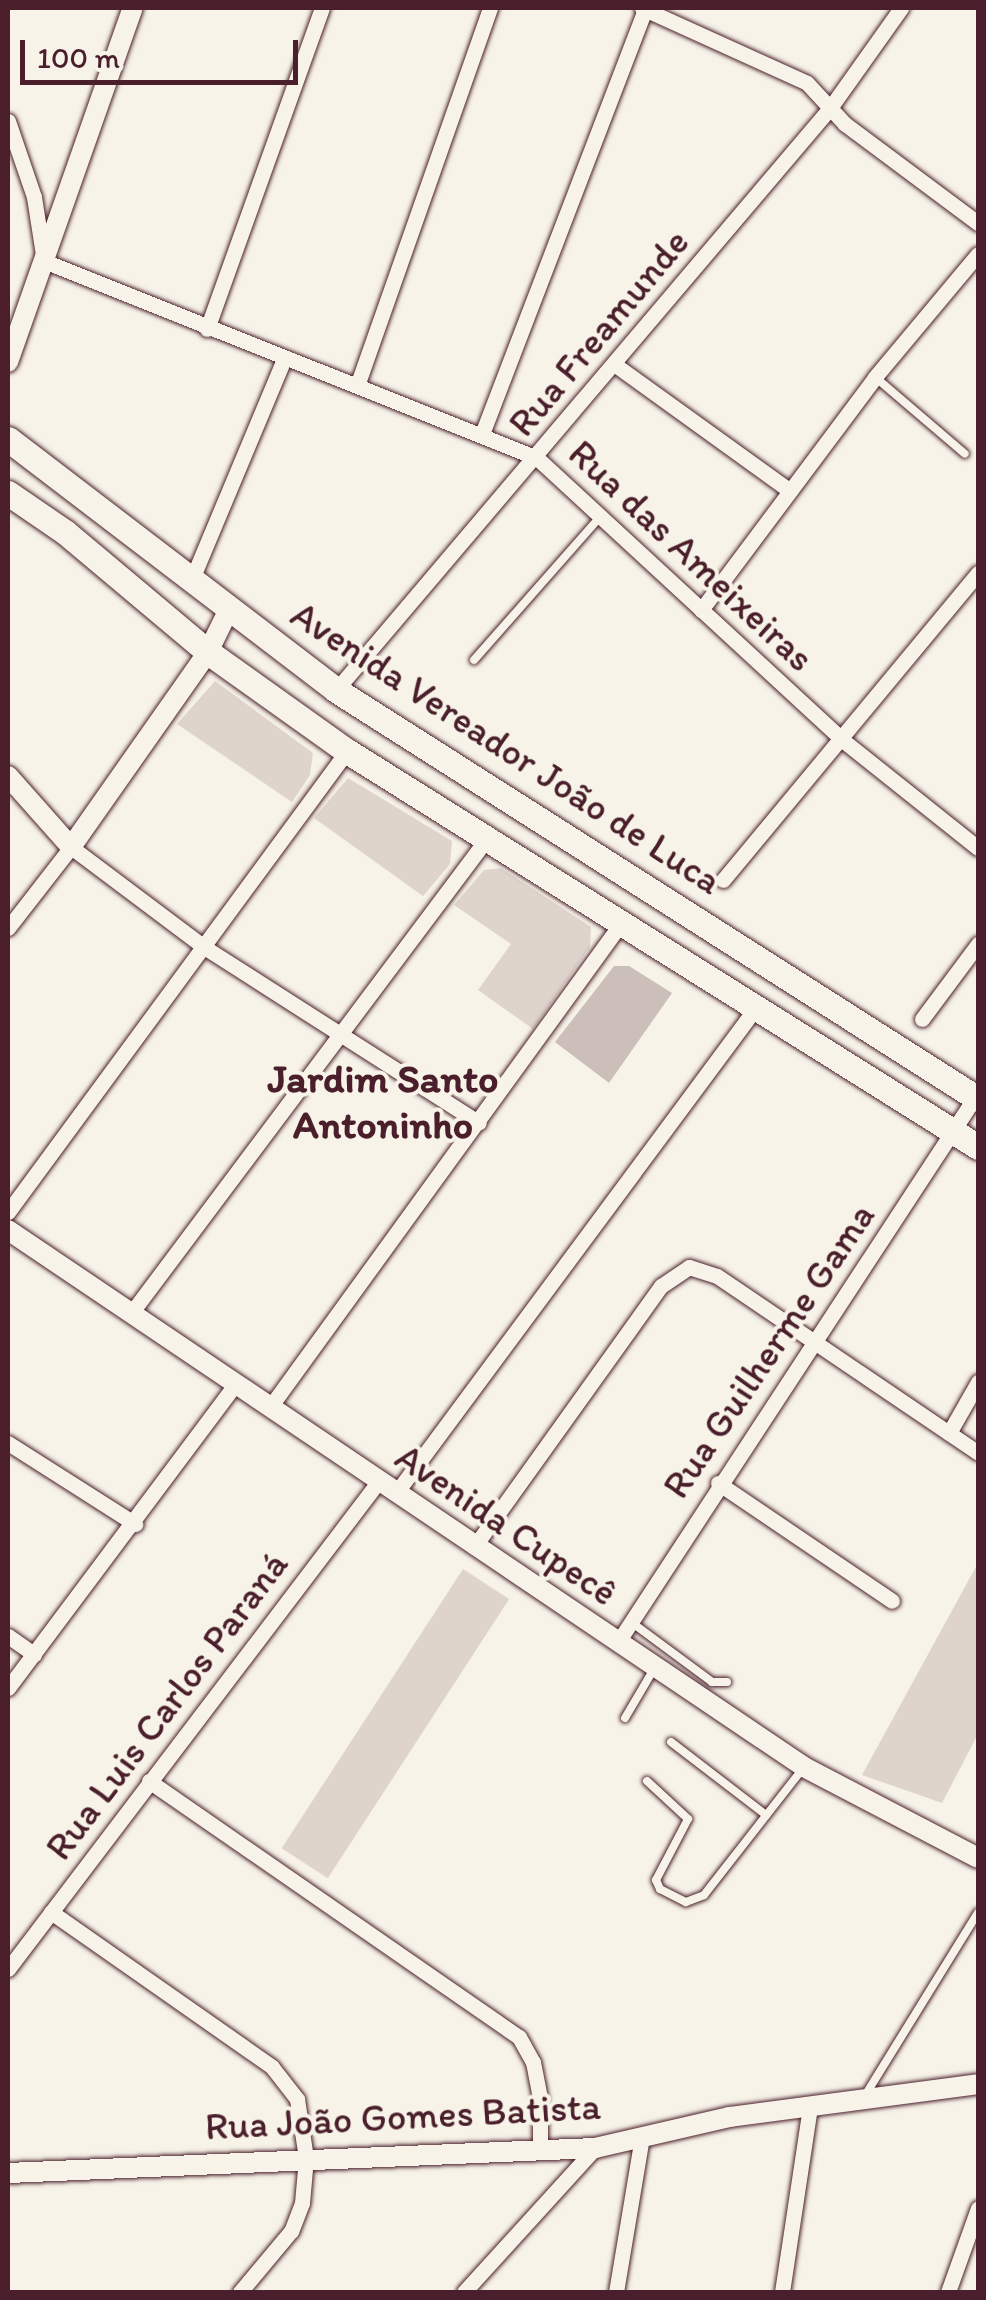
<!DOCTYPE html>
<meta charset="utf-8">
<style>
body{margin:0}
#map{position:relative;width:986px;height:2300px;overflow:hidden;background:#f7f3e8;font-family:Itim,sans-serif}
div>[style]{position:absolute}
.green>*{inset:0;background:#ded4cc;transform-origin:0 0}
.building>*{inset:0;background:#ccbfb9}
.roads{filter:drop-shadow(0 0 2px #4a1f2b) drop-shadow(0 0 2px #4a1f2b)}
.service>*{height:8px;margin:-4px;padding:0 4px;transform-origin:4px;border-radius:4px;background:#f7f3e8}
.minor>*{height:15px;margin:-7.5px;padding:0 7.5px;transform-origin:7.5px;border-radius:7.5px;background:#f7f3e8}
.tertiary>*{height:20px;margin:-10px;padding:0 10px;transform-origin:10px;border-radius:10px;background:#f7f3e8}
.primary>*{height:25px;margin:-12.5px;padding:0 12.5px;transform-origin:12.5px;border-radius:12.5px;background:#f7f3e8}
span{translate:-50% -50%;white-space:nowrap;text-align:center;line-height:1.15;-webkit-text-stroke:8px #f7f3e8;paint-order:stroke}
.street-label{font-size:38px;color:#4a1f2b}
.neighbourhood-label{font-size:40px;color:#4a1f2b;font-weight:700}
.frame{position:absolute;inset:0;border:10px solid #4a1f2b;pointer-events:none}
.scale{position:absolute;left:20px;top:40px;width:278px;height:45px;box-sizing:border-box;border:5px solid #4a1f2b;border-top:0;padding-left:12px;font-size:30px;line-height:35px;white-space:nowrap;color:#4a1f2b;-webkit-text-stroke:8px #f7f3e8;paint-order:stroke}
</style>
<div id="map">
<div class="green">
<div style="clip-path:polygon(215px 681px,313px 753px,310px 775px,292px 802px,177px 724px)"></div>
<div style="clip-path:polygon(348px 778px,452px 841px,450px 864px,423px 896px,314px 818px)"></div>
<div style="clip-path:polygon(501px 868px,591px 927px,590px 947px,533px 1029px,478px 990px,511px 944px,454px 905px,484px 870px)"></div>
<div style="clip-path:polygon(978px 1563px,978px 1734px,942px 1803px,862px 1775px)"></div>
<div style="left:463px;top:1569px;width:55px;height:333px;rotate:33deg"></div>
</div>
<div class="building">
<div style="clip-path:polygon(614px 966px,629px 966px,672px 993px,609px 1083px,555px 1042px)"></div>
</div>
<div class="roads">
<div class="service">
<div style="left:875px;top:377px;width:118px;rotate:40.5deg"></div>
<div style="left:474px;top:660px;width:189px;rotate:-48.6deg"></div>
<div style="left:631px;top:1622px;width:101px;rotate:36.5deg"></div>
<div style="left:712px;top:1682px;width:15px"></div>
<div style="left:625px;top:1718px;width:59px;rotate:-59.5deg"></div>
<div style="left:671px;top:1742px;width:120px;rotate:37.5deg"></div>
<div style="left:647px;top:1781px;width:56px;rotate:42.8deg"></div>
<div style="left:688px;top:1819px;width:69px;rotate:117.7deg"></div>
<div style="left:656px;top:1880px;width:10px;rotate:66deg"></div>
<div style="left:660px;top:1889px;width:29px;rotate:27deg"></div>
<div style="left:686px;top:1902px;width:19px;rotate:-21deg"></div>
<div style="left:704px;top:1895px;width:162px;rotate:-52deg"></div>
<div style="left:866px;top:2094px;width:213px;rotate:-58.3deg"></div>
</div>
<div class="minor">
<div style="left:642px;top:8px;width:181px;rotate:24.4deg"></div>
<div style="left:807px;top:83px;width:56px;rotate:47.2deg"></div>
<div style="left:845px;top:124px;width:166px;rotate:36.7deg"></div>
<div style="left:8px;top:121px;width:80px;rotate:71.1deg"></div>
<div style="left:34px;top:197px;width:65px;rotate:81.1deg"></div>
<div style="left:44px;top:261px;width:531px;rotate:21.78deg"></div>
<div style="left:537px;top:458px;width:413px;rotate:42.7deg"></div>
<div style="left:840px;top:738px;width:176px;rotate:38.6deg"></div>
<div style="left:207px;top:329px;width:341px;rotate:-70.3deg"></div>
<div style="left:614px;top:364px;width:217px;rotate:35.8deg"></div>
<div style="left:358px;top:383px;width:398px;rotate:-70.6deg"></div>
<div style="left:482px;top:434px;width:455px;rotate:-69deg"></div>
<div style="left:192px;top:579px;width:238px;rotate:-67.3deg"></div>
<div style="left:701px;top:610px;width:291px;rotate:-53.2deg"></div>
<div style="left:875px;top:377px;width:160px;rotate:-50.1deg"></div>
<div style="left:336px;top:690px;width:763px;rotate:-49.68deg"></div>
<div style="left:830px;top:108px;width:123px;rotate:-54.6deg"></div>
<div style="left:723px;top:880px;width:399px;rotate:-50.3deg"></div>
<div style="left:8px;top:928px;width:103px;rotate:-52.1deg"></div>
<div style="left:71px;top:847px;width:166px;rotate:36.9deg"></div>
<div style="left:204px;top:947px;width:326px;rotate:32.6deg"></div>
<div style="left:922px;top:1019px;width:94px;rotate:-53.3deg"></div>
<div style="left:8px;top:1212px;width:572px;rotate:-53.67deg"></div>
<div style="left:132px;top:1312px;width:594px;rotate:-53.15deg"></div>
<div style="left:270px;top:1407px;width:599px;rotate:-54.03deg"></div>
<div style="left:949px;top:1433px;width:59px;rotate:-60.4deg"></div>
<div style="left:8px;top:1443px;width:151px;rotate:32.5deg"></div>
<div style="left:718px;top:1483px;width:210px;rotate:34.1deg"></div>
<div style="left:396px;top:1493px;width:606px;rotate:-53.45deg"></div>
<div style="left:474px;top:1547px;width:321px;rotate:-54.4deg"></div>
<div style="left:661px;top:1286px;width:34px;rotate:-34deg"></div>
<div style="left:689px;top:1267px;width:29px;rotate:18deg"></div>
<div style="left:717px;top:1276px;width:315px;rotate:34.1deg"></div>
<div style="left:8px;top:1636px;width:32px;rotate:35deg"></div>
<div style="left:618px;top:1642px;width:652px;rotate:-56.77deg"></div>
<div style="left:8px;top:1688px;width:381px;rotate:-53.2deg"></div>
<div style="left:149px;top:1781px;width:450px;rotate:34.7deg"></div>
<div style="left:519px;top:2037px;width:29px;rotate:61deg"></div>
<div style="left:533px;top:2062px;width:38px;rotate:79deg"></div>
<div style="left:540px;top:2099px;width:53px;rotate:90deg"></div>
<div style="left:51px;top:1912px;width:270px;rotate:35deg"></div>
<div style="left:272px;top:2067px;width:41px;rotate:52deg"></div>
<div style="left:297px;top:2099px;width:60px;rotate:81.3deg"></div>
<div style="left:306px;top:2158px;width:45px;rotate:95.1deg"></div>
<div style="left:302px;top:2203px;width:30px;rotate:111deg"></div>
<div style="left:291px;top:2231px;width:80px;rotate:129.9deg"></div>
<div style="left:8px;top:1969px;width:612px;rotate:-52.77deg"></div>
<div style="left:464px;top:2292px;width:195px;rotate:-47.7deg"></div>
<div style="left:616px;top:2292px;width:158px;rotate:-80.5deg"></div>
<div style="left:782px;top:2292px;width:188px;rotate:-81.4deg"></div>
<div style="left:948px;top:2292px;width:89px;rotate:-70.3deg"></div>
</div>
<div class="tertiary">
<div style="left:8px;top:362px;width:375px;rotate:-70.6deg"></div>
<div style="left:8px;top:776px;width:95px;rotate:48.4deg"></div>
<div style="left:71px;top:847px;width:238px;rotate:-54.9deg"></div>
<div style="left:208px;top:652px;width:50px;rotate:-63.9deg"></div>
<div style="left:8px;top:1230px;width:960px;rotate:34deg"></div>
<div style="left:804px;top:1767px;width:196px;rotate:27.6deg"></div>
<div style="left:8px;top:2173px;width:588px;rotate:-2.44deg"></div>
<div style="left:595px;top:2148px;width:138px;rotate:-13deg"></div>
<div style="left:729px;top:2117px;width:251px;rotate:-7.5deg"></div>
</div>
<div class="primary">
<div style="left:8px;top:439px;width:413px;rotate:37.4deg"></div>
<div style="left:336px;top:690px;width:761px;rotate:32.5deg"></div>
<div style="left:8px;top:493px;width:69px;rotate:34.4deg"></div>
<div style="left:65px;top:532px;width:187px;rotate:40deg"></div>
<div style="left:208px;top:652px;width:171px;rotate:35.5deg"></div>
<div style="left:347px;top:751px;width:745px;rotate:32.11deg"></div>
</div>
</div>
<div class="street-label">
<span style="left:599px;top:333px;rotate:-50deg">Rua Freamunde</span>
<span style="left:691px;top:556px;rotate:43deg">Rua das Ameixeiras</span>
<span style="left:506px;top:748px;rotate:33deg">Avenida Vereador João de Luca</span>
<span style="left:769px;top:1351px;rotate:-56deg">Rua Guilherme Gama</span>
<span style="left:506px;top:1525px;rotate:34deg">Avenida Cupecê</span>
<span style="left:167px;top:1706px;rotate:-53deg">Rua Luis Carlos Paraná</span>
<span style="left:403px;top:2117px;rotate:-3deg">Rua João Gomes Batista</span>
</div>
<div class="neighbourhood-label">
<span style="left:383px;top:1101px">Jardim Santo<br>Antoninho</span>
</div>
<div class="frame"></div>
<div class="scale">100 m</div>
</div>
